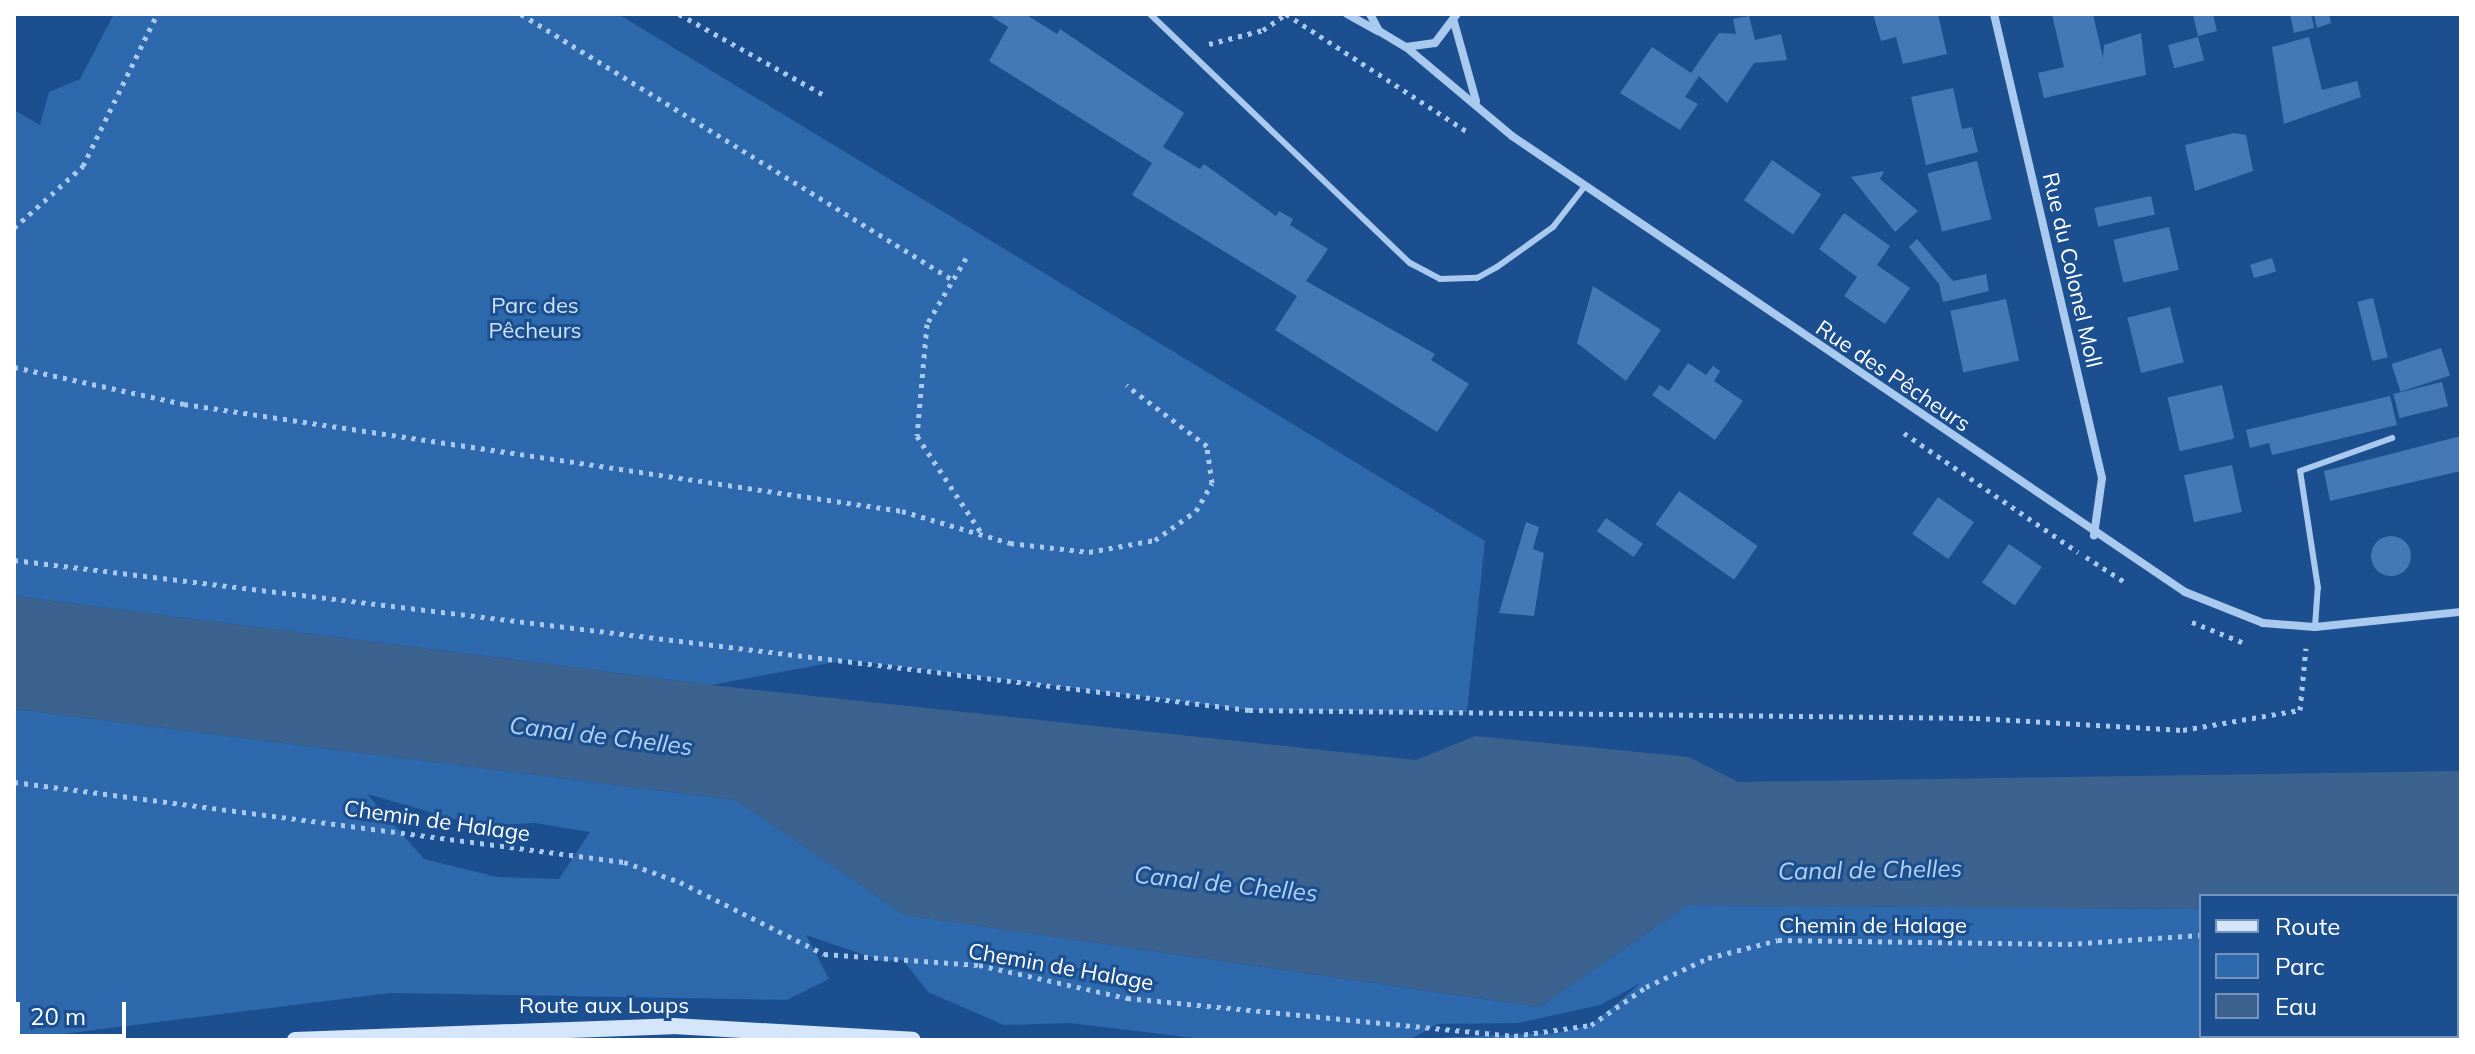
<!DOCTYPE html>
<meta charset="utf-8">
<style>
body{margin:0}
#map{position:relative;width:2475px;height:1054px;overflow:hidden;background:#1b4f8f;font-family:Mulish,sans-serif}
div>[style]{position:absolute}
.green>*{inset:0;background:#2e69ad}
.water>*{inset:0;background:#3c6290}
.building>*{inset:0;background:#4478b7;transform-origin:0 0}
.round{border-radius:50%}
.path>*{height:5px;margin-top:-2.5px;transform-origin:0;background:repeating-linear-gradient(90deg,#a9c9ee 0 4px,transparent 0 10px)}
.lane>*{height:6px;margin:-3px;padding:0 3px;transform-origin:3px;border-radius:3px;background:#a9c9ee}
.street>*{height:8px;margin:-4px;padding:0 4px;transform-origin:4px;border-radius:4px;background:#a9c9ee}
.secondary>*{height:16px;margin:-8px;padding:0 8px;transform-origin:8px;border-radius:8px;background:#d6e6fa}
span{translate:-50% -50%;white-space:nowrap;text-align:center;line-height:1.15;-webkit-text-stroke:6px #1b4f8f;paint-order:stroke}
.street-label{font-size:22px;color:#fff}
.park-label{font-size:22px;color:#cfe3fa}
.water-label{font-size:24px;color:#b5d3f5;font-style:italic}
.frame{position:absolute;inset:0;border:16px solid #fff;pointer-events:none}
.legend{position:absolute;left:2199px;top:894px;width:260px;height:144px;box-sizing:border-box;background:#1b4f8f;border:2px solid #7695bc;margin:0;padding:10px 14px;list-style:none;font-size:24px;color:#fff}
.legend li{display:flex;align-items:center;gap:16px;height:40px}
.legend b{width:40px;border:2px solid #7695bc}
.scale{position:absolute;left:16px;top:1002px;width:110px;height:36px;box-sizing:border-box;border:4px solid #fff;border-top:0;padding-left:10px;font-size:24px;line-height:28px;white-space:nowrap;color:#fff;-webkit-text-stroke:6px #1b4f8f;paint-order:stroke}
</style>
<div id="map">
<div class="green">
<div style="clip-path:polygon(114px 14px,618px 14px,1485px 541px,1467px 712px,1249px 710px,846px 660px,711px 685px,14px 596px,14px 110px,40px 125px,49px 92px,80px 79px)"></div>
<div style="clip-path:polygon(evenodd,14px 709px,736px 800px,905px 915px,1539px 1007px,1688px 905px,2201px 909px,2201px 1036px,2457px 1036px,2457px 896px,2427px 896px,2461px 894px,2461px 1040px,1211px 1040px,1069px 1023px,1004px 1025px,928px 992px,903px 960px,882px 961px,806px 935px,829px 979px,787px 1000px,390px 993px,14px 1040px,14px 709px,367px 794px,479px 826px,535px 823px,590px 832px,559px 879px,497px 877px,424px 859px,367px 794px,14px 709px,1641px 983px,1591px 1025px,1556px 1033px,1411px 1039px,1437px 1024px,1518px 1023px,1600px 1005px,1641px 983px)"></div>
</div>
<div class="water">
<div style="clip-path:polygon(14px 596px,711px 685px,1416px 760px,1475px 736px,1689px 757px,1738px 782px,2461px 771px,2461px 894px,2201px 896px,2201px 909px,1688px 905px,1539px 1007px,905px 915px,736px 800px,14px 709px)"></div>
</div>
<div class="building">
<div style="clip-path:polygon(988px 14px,1025px 14px,1057px 34px,1060px 29px,1184px 113px,1163px 147px,1200px 169px,1204px 164px,1276px 216px,1279px 211px,1293px 219px,1290px 225px,1328px 249px,1306px 281px,1435px 354px,1431px 360px,1469px 384px,1437px 432px,1275px 330px,1297px 296px,1132px 195px,1152px 163px,989px 61px,1008px 27px)"></div>
<div style="clip-path:polygon(1873px 14px,1938px 14px,1947px 54px,1903px 64px,1896px 37px,1881px 41px)"></div>
<div style="clip-path:polygon(2052px 14px,2093px 14px,2103px 58px,2104px 45px,2141px 33px,2146px 75px,2044px 98px,2038px 73px,2064px 67px)"></div>
<div style="clip-path:polygon(2193px 14px,2213px 14px,2217px 31px,2198px 36px)"></div>
<div style="clip-path:polygon(2290px 14px,2311px 14px,2314px 28px,2294px 33px)"></div>
<div style="clip-path:polygon(2329px 14px,2331px 23px,2317px 28px,2314px 15px)"></div>
<div style="clip-path:polygon(1749px 16px,1755px 40px,1781px 34px,1787px 60px,1754px 63px,1727px 103px,1699px 76px,1685px 97px,1698px 104px,1680px 130px,1620px 93px,1652px 47px,1691px 73px,1719px 33px,1736px 34px,1733px 19px)"></div>
<div style="left:2198px;top:37px;width:24px;height:31px;rotate:75deg"></div>
<div style="clip-path:polygon(2309px 37px,2322px 90px,2357px 81px,2361px 97px,2284px 124px,2272px 47px)"></div>
<div style="clip-path:polygon(1953px 88px,1962px 129px,1972px 127px,1978px 152px,1926px 165px,1911px 97px)"></div>
<div style="clip-path:polygon(2234px 133px,2246px 135px,2253px 171px,2195px 191px,2185px 145px)"></div>
<div style="left:1772px;top:160px;width:60px;height:49px;rotate:35deg"></div>
<div style="left:1977px;top:161px;width:60px;height:51px;rotate:76deg"></div>
<div style="clip-path:polygon(1884px 171px,1880px 179px,1918px 211px,1895px 232px,1851px 177px)"></div>
<div style="left:2151px;top:196px;width:19px;height:58px;rotate:78deg"></div>
<div style="clip-path:polygon(1844px 213px,1890px 246px,1877px 265px,1910px 288px,1885px 324px,1844px 296px,1857px 277px,1819px 249px)"></div>
<div style="left:2169px;top:227px;width:44px;height:57px;rotate:77deg"></div>
<div style="clip-path:polygon(1917px 239px,1953px 281px,1986px 274px,1989px 291px,1943px 302px,1939px 284px,1909px 247px)"></div>
<div style="left:2272px;top:258px;width:14px;height:23px;rotate:73deg"></div>
<div style="clip-path:polygon(1593px 286px,1661px 330px,1626px 381px,1577px 343px)"></div>
<div style="left:2373px;top:298px;width:61px;height:16px;rotate:76deg"></div>
<div style="left:2006px;top:299px;width:63px;height:57px;rotate:78deg"></div>
<div style="left:2170px;top:307px;width:57px;height:44px;rotate:76deg"></div>
<div style="left:2441px;top:348px;width:29px;height:52px;rotate:72deg"></div>
<div style="clip-path:polygon(1688px 363px,1706px 375px,1713px 366px,1720px 371px,1714px 381px,1743px 401px,1715px 440px,1652px 395px,1660px 385px,1669px 391px)"></div>
<div style="left:2442px;top:382px;width:25px;height:50px;rotate:76deg"></div>
<div style="left:2222px;top:385px;width:55px;height:56px;rotate:77deg"></div>
<div style="clip-path:polygon(2390px 396px,2397px 425px,2272px 455px,2269px 443px,2250px 448px,2246px 430px)"></div>
<div style="clip-path:polygon(2461px 436px,2461px 471px,2330px 501px,2324px 471px)"></div>
<div style="left:2232px;top:465px;width:48px;height:49px;rotate:78deg"></div>
<div style="left:1679px;top:491px;width:96px;height:41px;rotate:35deg"></div>
<div style="left:1938px;top:497px;width:44px;height:45px;rotate:35deg"></div>
<div style="left:1606px;top:518px;width:45px;height:16px;rotate:35deg"></div>
<div style="clip-path:polygon(1526px 522px,1539px 527px,1533px 549px,1544px 553px,1534px 616px,1499px 613px)"></div>
<div class="round" style="left:2371px;top:536px;width:40px;height:40px"></div>
<div style="left:2009px;top:544px;width:40px;height:47px;rotate:35deg"></div>
</div>
<div class="path">
<div style="left:521px;top:14px;width:507px;rotate:31.62deg"></div>
<div style="left:679px;top:14px;width:164px;rotate:29.2deg"></div>
<div style="left:1286px;top:14px;width:217px;rotate:33deg"></div>
<div style="left:1209px;top:44px;width:56px;rotate:-14.5deg"></div>
<div style="left:1263px;top:30px;width:28px;rotate:-35deg"></div>
<div style="left:14px;top:228px;width:93px;rotate:-41.9deg"></div>
<div style="left:83px;top:166px;width:169px;rotate:-64deg"></div>
<div style="left:966px;top:258px;width:77px;rotate:120.6deg"></div>
<div style="left:927px;top:324px;width:112px;rotate:95.1deg"></div>
<div style="left:917px;top:436px;width:118px;rotate:56.4deg"></div>
<div style="left:14px;top:367px;width:174px;rotate:12.3deg"></div>
<div style="left:184px;top:404px;width:726px;rotate:8.48deg"></div>
<div style="left:902px;top:511px;width:113px;rotate:16.5deg"></div>
<div style="left:1010px;top:543px;width:80px;rotate:6.5deg"></div>
<div style="left:1089px;top:552px;width:67px;rotate:-10.3deg"></div>
<div style="left:1155px;top:540px;width:50px;rotate:-35.3deg"></div>
<div style="left:1196px;top:511px;width:32px;rotate:-60deg"></div>
<div style="left:1212px;top:483px;width:37px;rotate:-98deg"></div>
<div style="left:1207px;top:446px;width:101px;rotate:-143deg"></div>
<div style="left:1904px;top:433px;width:211px;rotate:34.4deg"></div>
<div style="left:2086px;top:557px;width:46px;rotate:32.7deg"></div>
<div style="left:14px;top:560px;width:1244px;rotate:6.93deg"></div>
<div style="left:1249px;top:710px;width:727px;rotate:0.63deg"></div>
<div style="left:1976px;top:718px;width:207px;rotate:3.3deg"></div>
<div style="left:2183px;top:730px;width:119px;rotate:-9.7deg"></div>
<div style="left:2300px;top:710px;width:62px;rotate:-84.5deg"></div>
<div style="left:2192px;top:622px;width:54px;rotate:21.8deg"></div>
<div style="left:14px;top:782px;width:615px;rotate:7.47deg"></div>
<div style="left:624px;top:862px;width:59px;rotate:19.7deg"></div>
<div style="left:680px;top:882px;width:161px;rotate:26.6deg"></div>
<div style="left:824px;top:954px;width:155px;rotate:4.1deg"></div>
<div style="left:979px;top:965px;width:152px;rotate:12.6deg"></div>
<div style="left:1127px;top:998px;width:389px;rotate:5.6deg"></div>
<div style="left:1514px;top:1036px;width:78px;rotate:-8.1deg"></div>
<div style="left:1591px;top:1025px;width:67px;rotate:-34.6deg"></div>
<div style="left:1646px;top:987px;width:68px;rotate:-25.1deg"></div>
<div style="left:1708px;top:958px;width:72px;rotate:-14.4deg"></div>
<div style="left:1778px;top:940px;width:290px;rotate:0.8deg"></div>
<div style="left:2068px;top:944px;width:133px;rotate:-3.9deg"></div>
<div style="left:2457px;top:917px;width:4px;rotate:-14deg"></div>
</div>
<div class="lane">
<div style="left:1150px;top:14px;width:360px;rotate:43.8deg"></div>
<div style="left:1410px;top:263px;width:34px;rotate:28deg"></div>
<div style="left:1440px;top:279px;width:37px;rotate:-2deg"></div>
<div style="left:1477px;top:278px;width:23px;rotate:-29deg"></div>
<div style="left:1497px;top:267px;width:69px;rotate:-35.5deg"></div>
<div style="left:1553px;top:227px;width:52px;rotate:-52deg"></div>
<div style="left:2315px;top:627px;width:39px;rotate:-86deg"></div>
<div style="left:2318px;top:588px;width:118px;rotate:-98.7deg"></div>
<div style="left:2300px;top:471px;width:98px;rotate:-19.7deg"></div>
</div>
<div class="street">
<div style="left:1347px;top:14px;width:35px;rotate:29deg"></div>
<div style="left:1370px;top:14px;width:19px;rotate:62deg"></div>
<div style="left:1379px;top:31px;width:31px;rotate:31deg"></div>
<div style="left:1406px;top:47px;width:29px;rotate:-8deg"></div>
<div style="left:1435px;top:43px;width:36px;rotate:-53deg"></div>
<div style="left:1994px;top:14px;width:476px;rotate:76.9deg"></div>
<div style="left:2102px;top:478px;width:58px;rotate:98deg"></div>
<div style="left:1454px;top:22px;width:82px;rotate:74.4deg"></div>
<div style="left:1406px;top:47px;width:138px;rotate:40deg"></div>
<div style="left:1512px;top:136px;width:813px;rotate:34.12deg"></div>
<div style="left:2185px;top:592px;width:84px;rotate:21.7deg"></div>
<div style="left:2263px;top:623px;width:52px;rotate:4.4deg"></div>
<div style="left:2315px;top:627px;width:147px;rotate:-5.9deg"></div>
</div>
<div class="secondary">
<div style="left:295px;top:1040px;width:378px;rotate:-2.1deg"></div>
<div style="left:673px;top:1026px;width:240px;rotate:3.3deg"></div>
</div>
<div class="street-label">
<span style="left:2072px;top:270px;rotate:77deg">Rue du Colonel Moll</span>
<span style="left:1893px;top:376px;rotate:34deg">Rue des Pêcheurs</span>
<span style="left:437px;top:821px;rotate:8deg">Chemin de Halage</span>
<span style="left:1873px;top:926px">Chemin de Halage</span>
<span style="left:1061px;top:967px;rotate:10deg">Chemin de Halage</span>
<span style="left:604px;top:1006px">Route aux Loups</span>
</div>
<div class="park-label">
<span style="left:535px;top:318px">Parc des<br>Pêcheurs</span>
</div>
<div class="water-label">
<span style="left:601px;top:736px;rotate:7deg">Canal de Chelles</span>
<span style="left:1870px;top:870px;rotate:-1deg">Canal de Chelles</span>
<span style="left:1226px;top:884px;rotate:6deg">Canal de Chelles</span>
</div>
<div class="frame"></div>
<ul class="legend">
<li><b style="height:10px;background:#d6e6fa"></b>Route</li>
<li><b style="height:22px;background:#2e69ad"></b>Parc</li>
<li><b style="height:22px;background:#3c6290"></b>Eau</li>
</ul>
<div class="scale">20 m</div>
</div>
